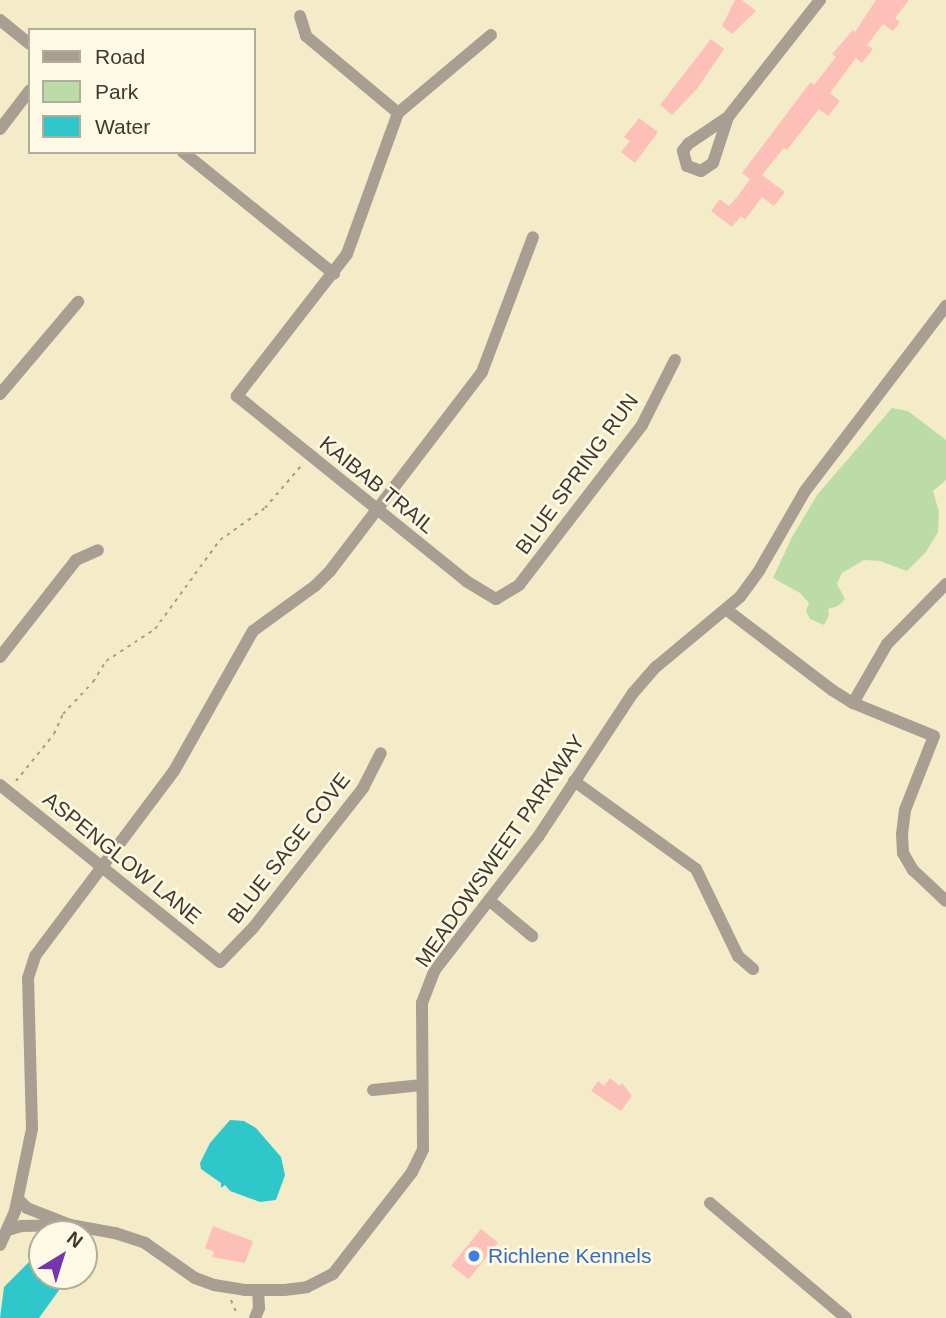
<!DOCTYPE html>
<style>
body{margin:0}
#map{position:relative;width:946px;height:1318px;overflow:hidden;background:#f4ecc9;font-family:Helvetica,sans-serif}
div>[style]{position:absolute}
.green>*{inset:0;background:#bbdba7}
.water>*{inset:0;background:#2fc7ca}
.building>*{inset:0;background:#fdc0b8;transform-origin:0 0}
.path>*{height:2px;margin-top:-1px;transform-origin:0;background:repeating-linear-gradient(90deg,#a49e85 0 3.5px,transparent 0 8.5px)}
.street>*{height:12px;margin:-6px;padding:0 6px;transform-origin:6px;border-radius:6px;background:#a89e92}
.dots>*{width:19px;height:19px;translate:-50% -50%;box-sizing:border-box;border:4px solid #fef9e4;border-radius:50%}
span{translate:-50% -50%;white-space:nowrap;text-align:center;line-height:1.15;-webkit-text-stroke:5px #fef9e4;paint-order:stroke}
.street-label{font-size:21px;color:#3e3b2e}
.shop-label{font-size:21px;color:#366cbe}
.left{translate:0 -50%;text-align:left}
.legend{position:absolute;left:28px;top:28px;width:228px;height:126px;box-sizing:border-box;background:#fef9e4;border:2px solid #b1ad9b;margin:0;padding:9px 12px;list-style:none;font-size:21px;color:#3e3b2e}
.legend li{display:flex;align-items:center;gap:14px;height:35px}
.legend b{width:35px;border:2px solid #b1ad9b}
.north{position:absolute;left:28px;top:1220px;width:70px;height:70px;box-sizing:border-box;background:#fef9e4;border:2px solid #b1ad9b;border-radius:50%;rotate:38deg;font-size:19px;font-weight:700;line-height:28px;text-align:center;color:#3e3b2e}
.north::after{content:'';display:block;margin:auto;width:24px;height:32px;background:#7336ac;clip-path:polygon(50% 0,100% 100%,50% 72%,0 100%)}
</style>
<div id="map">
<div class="green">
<div style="clip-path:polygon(892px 408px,908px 411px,946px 440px,946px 480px,933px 491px,939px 512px,938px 532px,926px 552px,907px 571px,880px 561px,864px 560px,842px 573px,837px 584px,845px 599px,838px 606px,828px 609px,829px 615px,824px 625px,810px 619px,806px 611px,809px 603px,800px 593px,773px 578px,791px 539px,817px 495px)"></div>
</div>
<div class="water">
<div style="clip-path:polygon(230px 1120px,244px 1121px,256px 1128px,281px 1157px,285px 1175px,276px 1200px,260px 1202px,230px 1191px,225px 1185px,221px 1188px,221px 1183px,201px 1169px,200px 1163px,210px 1143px)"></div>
<div style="clip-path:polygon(38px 1253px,42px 1253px,42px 1276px,68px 1276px,67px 1279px,39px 1318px,0 1318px,4px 1287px)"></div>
</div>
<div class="building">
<div style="clip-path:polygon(735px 0,742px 0,756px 11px,732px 34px,722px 26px)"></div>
<div style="clip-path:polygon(876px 0,909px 0,895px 18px,900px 22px,893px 31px,883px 24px,867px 45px,873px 49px,862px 63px,856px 58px,830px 93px,840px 101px,828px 116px,819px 109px,787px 150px,784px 148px,762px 175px,785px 192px,774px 206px,762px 197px,745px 220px,741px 216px,732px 227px,711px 211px,720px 199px,729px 206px,737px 197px,750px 179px,742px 173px,806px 88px,811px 82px,814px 85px,836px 57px,832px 54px,853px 30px,855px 32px)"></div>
<div style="clip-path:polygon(711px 39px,724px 49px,697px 89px,672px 115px,660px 105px)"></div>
<div style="clip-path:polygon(639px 118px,658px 132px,635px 163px,621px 152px,630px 141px,624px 137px)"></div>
<div style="clip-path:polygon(610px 1078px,620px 1086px,622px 1083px,632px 1096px,621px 1111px,591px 1091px,598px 1081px,604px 1086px)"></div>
<div style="clip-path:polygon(213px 1226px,253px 1241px,245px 1263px,212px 1257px,214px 1252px,205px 1248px)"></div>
<div style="left:481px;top:1229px;width:22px;height:47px;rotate:39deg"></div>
</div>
<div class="path">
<div style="left:16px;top:781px;width:60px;rotate:-51deg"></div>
<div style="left:54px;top:734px;width:22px;rotate:-66deg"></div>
<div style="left:63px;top:714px;width:44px;rotate:-46.8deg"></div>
<div style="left:93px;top:682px;width:25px;rotate:-58deg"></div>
<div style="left:106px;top:661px;width:59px;rotate:-33.1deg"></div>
<div style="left:155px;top:629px;width:110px;rotate:-53.9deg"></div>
<div style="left:220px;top:540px;width:55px;rotate:-35.4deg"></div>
<div style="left:265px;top:508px;width:55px;rotate:-49.4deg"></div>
<div style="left:231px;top:1300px;width:15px;rotate:67deg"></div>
</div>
<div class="street">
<div style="left:300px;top:16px;width:21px;rotate:73deg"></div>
<div style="left:306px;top:36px;width:120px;rotate:39.9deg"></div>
<div style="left:0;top:20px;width:38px;rotate:39deg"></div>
<div style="left:491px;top:35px;width:121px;rotate:140deg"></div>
<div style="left:398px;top:113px;width:150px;rotate:109.9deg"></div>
<div style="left:347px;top:254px;width:180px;rotate:127.8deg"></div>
<div style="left:237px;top:396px;width:294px;rotate:38.9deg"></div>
<div style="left:466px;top:581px;width:35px;rotate:31deg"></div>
<div style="left:496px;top:599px;width:27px;rotate:-31deg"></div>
<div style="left:519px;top:585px;width:202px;rotate:-52.4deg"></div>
<div style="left:642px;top:425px;width:73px;rotate:-63.1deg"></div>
<div style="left:728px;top:117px;width:48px;rotate:108.1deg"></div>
<div style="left:713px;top:163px;width:14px;rotate:146deg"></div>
<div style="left:701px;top:171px;width:15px;rotate:-160deg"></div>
<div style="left:687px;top:166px;width:16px;rotate:-105deg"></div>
<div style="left:683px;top:151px;width:9px;rotate:-54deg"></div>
<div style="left:688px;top:144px;width:48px;rotate:-34deg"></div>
<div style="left:728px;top:117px;width:149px;rotate:-51.8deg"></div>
<div style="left:0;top:129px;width:49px;rotate:-52.4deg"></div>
<div style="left:183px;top:152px;width:194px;rotate:38.9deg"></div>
<div style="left:0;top:394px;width:121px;rotate:-49.7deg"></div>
<div style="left:727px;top:610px;width:132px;rotate:37.3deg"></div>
<div style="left:832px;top:690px;width:25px;rotate:32deg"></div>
<div style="left:853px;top:703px;width:87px;rotate:22.2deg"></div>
<div style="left:934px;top:736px;width:79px;rotate:111.4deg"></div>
<div style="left:905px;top:810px;width:24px;rotate:97deg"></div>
<div style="left:902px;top:834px;width:19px;rotate:87deg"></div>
<div style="left:903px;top:853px;width:20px;rotate:60deg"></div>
<div style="left:913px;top:870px;width:45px;rotate:43.2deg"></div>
<div style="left:0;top:657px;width:123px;rotate:-51.9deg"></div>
<div style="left:76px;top:560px;width:24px;rotate:-24deg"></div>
<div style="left:853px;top:703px;width:68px;rotate:-60deg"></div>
<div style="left:887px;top:644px;width:84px;rotate:-45.5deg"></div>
<div style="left:574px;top:781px;width:150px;rotate:35.8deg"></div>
<div style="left:696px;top:869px;width:97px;rotate:64.2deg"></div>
<div style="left:738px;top:956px;width:20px;rotate:41deg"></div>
<div style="left:0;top:785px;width:282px;rotate:38.8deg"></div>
<div style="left:220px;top:962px;width:47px;rotate:-45.9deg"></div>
<div style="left:253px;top:928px;width:178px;rotate:-51.8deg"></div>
<div style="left:363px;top:788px;width:39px;rotate:-63deg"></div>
<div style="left:490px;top:901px;width:55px;rotate:39.8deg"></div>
<div style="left:373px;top:1090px;width:49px;rotate:-5.8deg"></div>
<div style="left:18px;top:1199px;width:13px;rotate:45deg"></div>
<div style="left:27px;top:1208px;width:46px;rotate:21.6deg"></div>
<div style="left:70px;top:1225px;width:46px;rotate:10.1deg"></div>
<div style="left:115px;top:1233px;width:32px;rotate:18deg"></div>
<div style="left:145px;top:1243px;width:61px;rotate:35deg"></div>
<div style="left:195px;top:1278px;width:20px;rotate:20deg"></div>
<div style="left:214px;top:1285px;width:31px;rotate:9deg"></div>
<div style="left:245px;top:1290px;width:39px"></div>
<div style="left:284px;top:1290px;width:23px;rotate:-7deg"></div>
<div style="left:307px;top:1287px;width:29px;rotate:-27deg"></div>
<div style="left:333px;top:1274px;width:129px;rotate:-52.2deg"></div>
<div style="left:412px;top:1172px;width:25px;rotate:-64deg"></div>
<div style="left:423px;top:1149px;width:146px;rotate:-90.4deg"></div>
<div style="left:422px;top:1003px;width:34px;rotate:-69deg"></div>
<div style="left:434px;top:971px;width:170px;rotate:-52.2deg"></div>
<div style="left:538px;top:837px;width:173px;rotate:-56.6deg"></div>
<div style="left:633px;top:693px;width:35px;rotate:-49deg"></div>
<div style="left:656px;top:667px;width:109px;rotate:-39.8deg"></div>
<div style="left:740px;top:597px;width:34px;rotate:-54deg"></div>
<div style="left:760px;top:569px;width:90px;rotate:-60deg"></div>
<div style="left:805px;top:491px;width:233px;rotate:-52.7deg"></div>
<div style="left:710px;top:1203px;width:178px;rotate:40.2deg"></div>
<div style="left:8px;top:1230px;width:14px;rotate:-17deg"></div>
<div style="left:21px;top:1226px;width:49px;rotate:-1.2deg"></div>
<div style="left:0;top:1245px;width:37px;rotate:-66deg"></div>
<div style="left:15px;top:1211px;width:84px;rotate:-78.3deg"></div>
<div style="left:32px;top:1129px;width:151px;rotate:-91.5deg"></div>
<div style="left:28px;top:978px;width:23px;rotate:-72deg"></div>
<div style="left:35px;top:956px;width:231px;rotate:-53.1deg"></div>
<div style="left:174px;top:771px;width:161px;rotate:-60.6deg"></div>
<div style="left:253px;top:631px;width:77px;rotate:-36deg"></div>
<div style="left:315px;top:586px;width:21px;rotate:-45deg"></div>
<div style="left:330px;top:571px;width:250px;rotate:-52.6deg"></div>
<div style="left:482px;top:372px;width:144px;rotate:-69.3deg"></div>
<div style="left:255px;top:1318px;width:11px;rotate:-68deg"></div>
<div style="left:259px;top:1308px;width:18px;rotate:-93deg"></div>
</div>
<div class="dots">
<div style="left:474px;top:1256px;background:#3f7fe0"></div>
</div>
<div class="street-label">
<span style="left:577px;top:474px;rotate:-54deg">BLUE SPRING RUN</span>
<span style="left:377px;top:485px;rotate:39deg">KAIBAB TRAIL</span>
<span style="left:289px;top:848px;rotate:-52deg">BLUE SAGE COVE</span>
<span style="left:500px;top:851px;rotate:-55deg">MEADOWSWEET PARKWAY</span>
<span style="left:122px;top:858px;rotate:39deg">ASPENGLOW LANE</span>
</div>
<div class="shop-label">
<span class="left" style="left:488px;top:1256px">Richlene Kennels</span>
</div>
<ul class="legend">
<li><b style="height:9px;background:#a89e92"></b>Road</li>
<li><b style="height:19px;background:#bbdba7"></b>Park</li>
<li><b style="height:19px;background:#2fc7ca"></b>Water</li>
</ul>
<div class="north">N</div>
</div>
